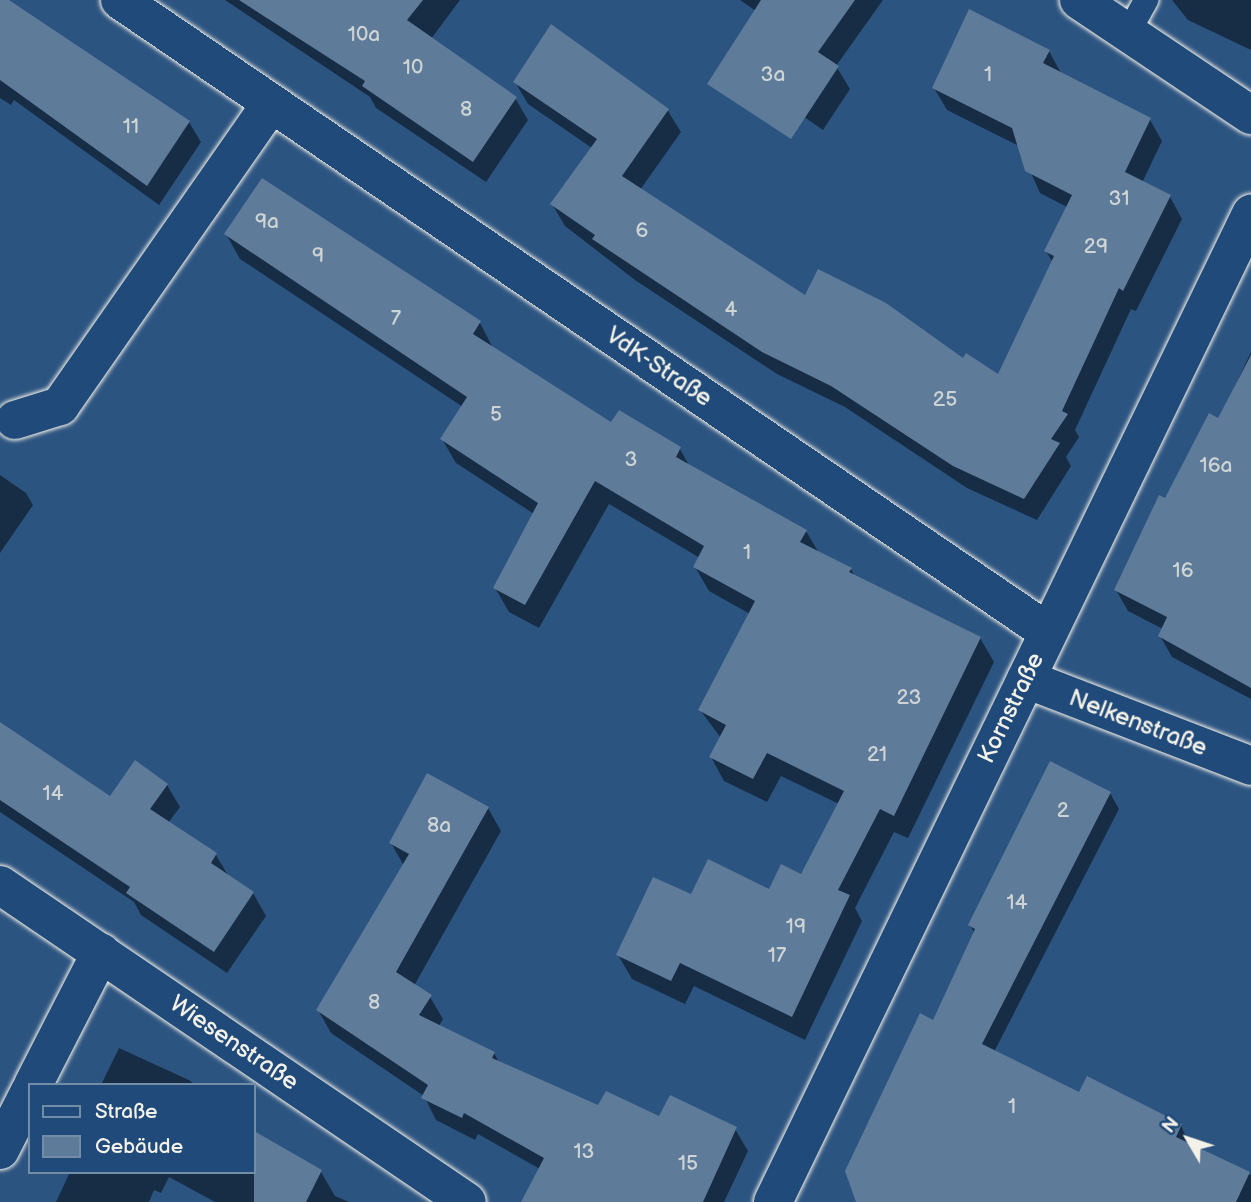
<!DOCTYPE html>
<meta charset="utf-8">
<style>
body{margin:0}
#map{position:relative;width:1251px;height:1202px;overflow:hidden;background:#2c5481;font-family:"Balsamiq Sans",sans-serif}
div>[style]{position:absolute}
.shadow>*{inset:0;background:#0007}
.building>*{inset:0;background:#5e7b9a}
.roads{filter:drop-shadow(0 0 2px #f4f1e8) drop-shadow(0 0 2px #f4f1e8)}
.service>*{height:24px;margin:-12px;padding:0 12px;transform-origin:12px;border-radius:12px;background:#1f4a7a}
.minor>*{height:38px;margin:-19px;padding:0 19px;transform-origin:19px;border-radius:19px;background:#1f4a7a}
span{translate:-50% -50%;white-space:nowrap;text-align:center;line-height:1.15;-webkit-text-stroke:6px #1f4a7a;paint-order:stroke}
.number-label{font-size:21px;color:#ced4d4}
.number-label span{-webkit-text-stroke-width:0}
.street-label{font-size:24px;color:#f4f1e8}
.legend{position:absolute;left:28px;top:1083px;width:228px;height:91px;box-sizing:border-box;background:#1f4a7a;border:2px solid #748da6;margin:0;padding:9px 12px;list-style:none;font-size:21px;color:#f4f1e8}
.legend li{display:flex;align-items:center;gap:14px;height:35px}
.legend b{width:35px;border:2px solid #748da6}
.north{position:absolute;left:1153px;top:1104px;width:70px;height:70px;-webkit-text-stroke:5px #1f4a7a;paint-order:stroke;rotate:309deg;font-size:19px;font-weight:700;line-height:28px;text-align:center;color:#f4f1e8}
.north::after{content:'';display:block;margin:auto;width:24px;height:32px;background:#f4f1e8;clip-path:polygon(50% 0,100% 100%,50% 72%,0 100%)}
</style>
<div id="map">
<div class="shadow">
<div style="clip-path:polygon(0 0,7px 0,189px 122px,201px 142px,159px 205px,14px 100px,11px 105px,0 98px)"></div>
<div style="clip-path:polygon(225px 0,460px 0,431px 39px,515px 98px,528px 120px,486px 182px,376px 108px,370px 97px)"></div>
<div style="clip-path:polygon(740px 0,883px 0,836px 66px,850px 89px,823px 130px,742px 74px,756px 11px)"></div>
<div style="clip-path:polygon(1172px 0,1251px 0,1251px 50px,1188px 20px)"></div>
<div style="clip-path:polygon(551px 26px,668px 111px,681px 132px,640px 190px,806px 297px,999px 377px,1053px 263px,1046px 251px,1067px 207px,1040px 193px,1019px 146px,947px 110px,934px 88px,1049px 51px,1061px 73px,1150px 120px,1162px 141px,1142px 183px,1170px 197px,1182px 219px,1136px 311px,1131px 309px,1075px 430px,1079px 437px,1066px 457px,1071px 466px,1037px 520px,967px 488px,845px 407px,777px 374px,635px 280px,565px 226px,552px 204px,592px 148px,528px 104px,515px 82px)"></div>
<div style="clip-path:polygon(226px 234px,480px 323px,493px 348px,612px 425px,680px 449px,690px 467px,806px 531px,819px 553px,851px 569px,855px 577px,980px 638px,994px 662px,908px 838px,894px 832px,855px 908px,862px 921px,805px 1040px,694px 986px,685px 1004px,632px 979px,618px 955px,692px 897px,770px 891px,802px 876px,839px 804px,781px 776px,767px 802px,724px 781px,711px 757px,721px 738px,700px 710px,750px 614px,709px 591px,695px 567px,700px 558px,609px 504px,539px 628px,509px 612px,495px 588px,534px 514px,456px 463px,442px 439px,463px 407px,240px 259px)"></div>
<div style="clip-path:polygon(1251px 352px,1251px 699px,1172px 657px,1160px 636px,1163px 629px,1128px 611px,1116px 590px,1166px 501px,1219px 420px)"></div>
<div style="clip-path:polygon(0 475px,26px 493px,33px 505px,0 553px)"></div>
<div style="clip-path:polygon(0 724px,110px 798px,167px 785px,180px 807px,168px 823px,216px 855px,229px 877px,253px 893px,266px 916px,227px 973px,141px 915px,134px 902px,0 812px)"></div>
<div style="clip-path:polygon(1110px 793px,1119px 809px,994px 1052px,1080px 1094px,1181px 1125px,1189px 1145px,1251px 1175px,1251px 1202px,859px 1202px,975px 934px,970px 925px)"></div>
<div style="clip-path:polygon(488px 808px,501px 831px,414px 986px,430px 997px,443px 1019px,439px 1026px,494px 1053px,500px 1064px,599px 1107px,735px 1129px,748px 1151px,724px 1202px,528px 1202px,540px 1169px,478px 1134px,475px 1140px,436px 1120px,424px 1096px,331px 1033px,318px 1010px,404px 866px,391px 843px)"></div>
<div style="clip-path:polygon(119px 1048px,191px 1081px,193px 1085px,101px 1085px)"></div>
<div style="clip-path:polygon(254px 1133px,321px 1172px,335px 1196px,349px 1202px,215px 1202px,169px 1177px,161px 1193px,154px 1190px,149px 1202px,56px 1202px,70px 1172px,254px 1172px)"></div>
</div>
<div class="building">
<div style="clip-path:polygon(0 0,9px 0,190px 121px,147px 186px,0 80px)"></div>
<div style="clip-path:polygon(239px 0,423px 0,407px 20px,517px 97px,473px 162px,362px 86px,365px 81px)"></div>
<div style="clip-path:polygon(761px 0,855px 0,818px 52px,839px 66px,791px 139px,707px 84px)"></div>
<div style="clip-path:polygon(969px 9px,1050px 50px,1043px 63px,1151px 118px,1125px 172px,1171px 195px,1123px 291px,1119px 288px,1062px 411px,1068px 414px,1051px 439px,1060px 443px,1024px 499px,953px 466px,831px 386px,762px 352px,592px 239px,595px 235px,550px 204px,597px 139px,513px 82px,551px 24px,669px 109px,622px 176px,805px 295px,818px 269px,886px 303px,963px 358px,966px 353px,998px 374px,1054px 256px,1044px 251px,1072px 195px,1025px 171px,1012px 128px,932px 88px)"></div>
<div style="clip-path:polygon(262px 178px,481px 321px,473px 334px,611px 422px,619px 410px,681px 447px,676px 457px,807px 530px,800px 542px,852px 568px,849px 572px,981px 637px,894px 816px,880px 809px,838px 890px,850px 895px,792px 1017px,680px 963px,671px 981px,616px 955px,653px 877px,691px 894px,708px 859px,769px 889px,781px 864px,801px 874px,844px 791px,767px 753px,753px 779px,709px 757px,726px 725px,698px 710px,755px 601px,693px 567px,704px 546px,595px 481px,525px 605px,493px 588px,538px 503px,440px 439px,467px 397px,224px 234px)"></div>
<div style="clip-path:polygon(1251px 355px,1251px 688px,1158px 636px,1167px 617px,1114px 590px,1159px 495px,1165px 498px,1209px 413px,1218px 418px)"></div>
<div style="clip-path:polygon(0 722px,110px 796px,135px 760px,168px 784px,150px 809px,217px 853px,211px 863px,254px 892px,214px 952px,126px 893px,130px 887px,0 800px)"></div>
<div style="clip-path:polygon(1050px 761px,1111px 792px,982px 1044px,1079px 1092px,1087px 1076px,1182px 1124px,1176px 1137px,1250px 1172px,1236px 1202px,856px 1202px,845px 1171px,920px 1013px,933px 1020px,975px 929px,968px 925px)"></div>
<div style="clip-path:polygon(427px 773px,489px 807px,396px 972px,432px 995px,419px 1015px,495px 1052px,492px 1058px,598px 1105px,606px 1091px,659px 1116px,670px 1095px,737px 1127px,703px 1202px,521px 1202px,544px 1158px,464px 1113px,462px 1118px,421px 1098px,428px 1085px,316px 1010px,409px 854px,389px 843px)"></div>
<div style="clip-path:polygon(254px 1131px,322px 1170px,306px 1202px,254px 1202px)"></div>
</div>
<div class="roads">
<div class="service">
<div style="left:1128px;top:33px;width:38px;rotate:-61deg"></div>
</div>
<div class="minor">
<div style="left:120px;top:0;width:1123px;rotate:34.26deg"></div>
<div style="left:1079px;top:0;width:207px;rotate:33.8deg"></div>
<div style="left:15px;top:420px;width:47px;rotate:-17.3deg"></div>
<div style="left:60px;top:406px;width:369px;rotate:-55.1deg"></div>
<div style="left:1026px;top:679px;width:241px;rotate:21.1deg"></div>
<div style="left:0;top:885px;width:564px;rotate:34.17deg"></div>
<div style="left:33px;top:1085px;width:149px;rotate:-62.9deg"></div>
<div style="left:0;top:1150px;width:66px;rotate:-63deg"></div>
<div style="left:773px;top:1202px;width:1098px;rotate:-64.18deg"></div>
</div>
</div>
<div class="number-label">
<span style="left:364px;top:35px">10a</span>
<span style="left:413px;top:68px">10</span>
<span style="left:773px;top:75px">3a</span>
<span style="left:988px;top:75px">1</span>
<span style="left:466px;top:110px">8</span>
<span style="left:131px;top:127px">11</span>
<span style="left:1119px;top:199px">31</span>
<span style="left:267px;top:222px">9a</span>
<span style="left:642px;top:231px">6</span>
<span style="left:1096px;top:247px">29</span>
<span style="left:318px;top:256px">9</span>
<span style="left:731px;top:310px">4</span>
<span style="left:396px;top:319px">7</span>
<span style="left:945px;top:400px">25</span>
<span style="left:496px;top:415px">5</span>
<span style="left:631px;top:460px">3</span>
<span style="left:1216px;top:466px">16a</span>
<span style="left:747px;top:553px">1</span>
<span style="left:1183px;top:571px">16</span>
<span style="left:909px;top:698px">23</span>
<span style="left:877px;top:755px">21</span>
<span style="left:53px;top:794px">14</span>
<span style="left:1063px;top:811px">2</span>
<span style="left:439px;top:826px">8a</span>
<span style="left:1017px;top:903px">14</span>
<span style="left:796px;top:927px">19</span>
<span style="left:777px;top:956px">17</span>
<span style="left:374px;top:1003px">8</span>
<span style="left:1012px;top:1107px">1</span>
<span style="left:584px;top:1152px">13</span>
<span style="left:688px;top:1164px">15</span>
</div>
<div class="street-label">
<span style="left:659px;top:367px;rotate:34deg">VdK-Straße</span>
<span style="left:1011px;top:708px;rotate:-64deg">Kornstraße</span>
<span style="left:1138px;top:723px;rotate:21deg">Nelkenstraße</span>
<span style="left:234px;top:1043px;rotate:34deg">Wiesenstraße</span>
</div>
<ul class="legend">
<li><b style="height:9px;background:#1f4a7a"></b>Straße</li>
<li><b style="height:19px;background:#5e7b9a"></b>Gebäude</li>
</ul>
<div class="north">N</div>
</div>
